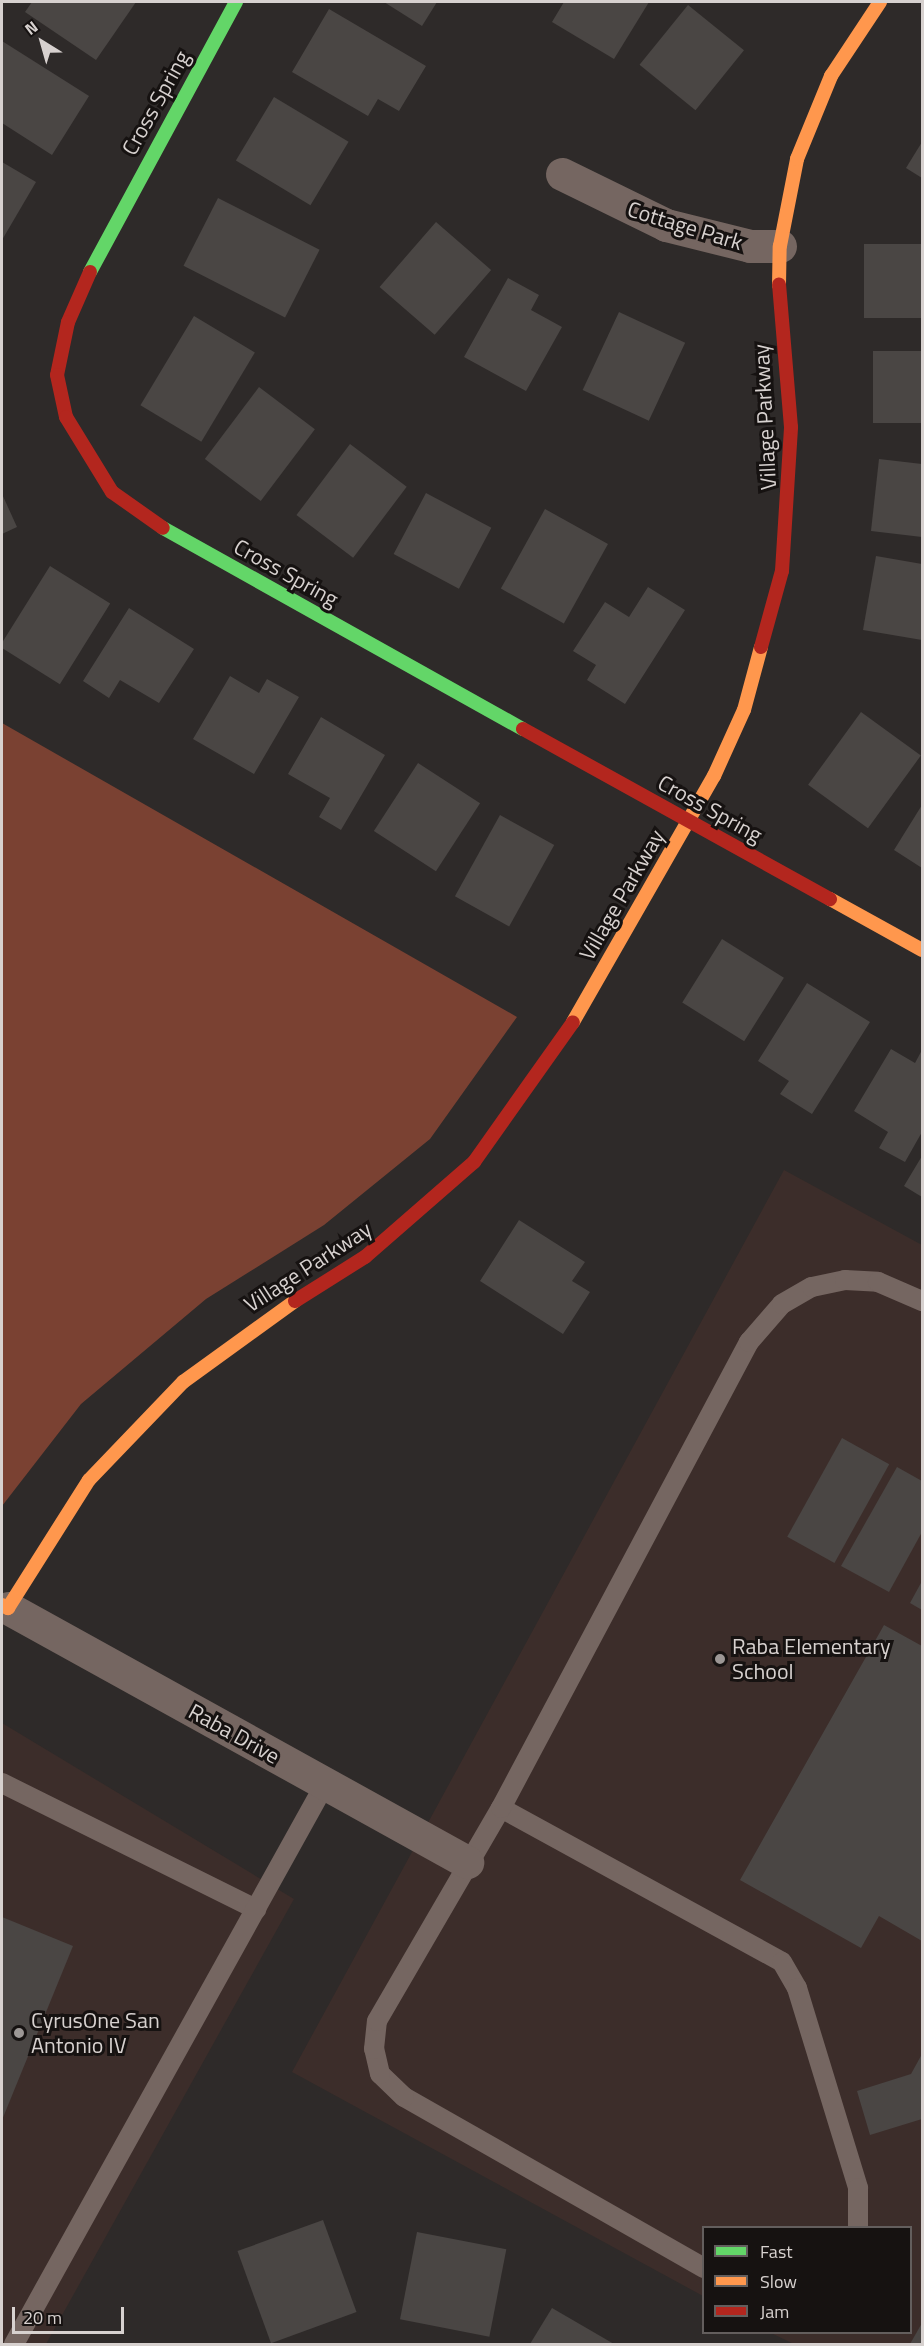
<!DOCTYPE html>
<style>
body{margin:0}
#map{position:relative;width:924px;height:2346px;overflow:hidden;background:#2e2a29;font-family:"Titillium Web",sans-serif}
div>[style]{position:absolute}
.built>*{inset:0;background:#3c2d2a}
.forest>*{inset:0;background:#7a4132}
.building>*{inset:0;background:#4a4644;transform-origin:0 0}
.lane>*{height:20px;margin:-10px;padding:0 10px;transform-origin:10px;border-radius:10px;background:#756661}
.street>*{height:33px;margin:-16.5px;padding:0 16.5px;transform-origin:16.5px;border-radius:16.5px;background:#756661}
.fast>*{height:14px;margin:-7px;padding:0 7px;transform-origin:7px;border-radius:7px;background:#63d668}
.slow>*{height:14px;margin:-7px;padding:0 7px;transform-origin:7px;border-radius:7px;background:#ff974d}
.jam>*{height:14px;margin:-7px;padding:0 7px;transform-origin:7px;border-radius:7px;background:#b3261e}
.dots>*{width:16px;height:16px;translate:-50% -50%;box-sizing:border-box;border:3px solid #161211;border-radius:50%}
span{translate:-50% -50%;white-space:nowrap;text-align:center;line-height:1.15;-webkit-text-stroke:6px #161211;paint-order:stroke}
.street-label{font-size:22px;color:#d7d1cf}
.poi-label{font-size:22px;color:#d7d1cf}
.left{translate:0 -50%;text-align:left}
.frame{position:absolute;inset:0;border:3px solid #d7d1cf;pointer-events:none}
.legend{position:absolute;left:702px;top:2226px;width:210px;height:108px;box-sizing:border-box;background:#161211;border:2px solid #635e5d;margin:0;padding:8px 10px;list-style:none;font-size:18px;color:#d7d1cf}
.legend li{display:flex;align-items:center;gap:12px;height:30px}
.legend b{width:30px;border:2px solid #635e5d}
.north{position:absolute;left:12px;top:12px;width:60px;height:60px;-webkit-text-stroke:4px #161211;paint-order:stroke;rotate:323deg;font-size:16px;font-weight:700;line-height:24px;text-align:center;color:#d7d1cf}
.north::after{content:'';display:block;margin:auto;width:21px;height:27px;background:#d7d1cf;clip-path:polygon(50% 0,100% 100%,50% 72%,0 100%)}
.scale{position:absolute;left:12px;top:2307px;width:112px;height:27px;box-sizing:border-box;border:3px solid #d7d1cf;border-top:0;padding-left:8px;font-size:18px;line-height:21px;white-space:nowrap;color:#d7d1cf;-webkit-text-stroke:4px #161211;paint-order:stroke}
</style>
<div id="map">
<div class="built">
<div style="clip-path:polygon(784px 1170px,922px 1245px,922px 2344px,794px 2344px,771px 2333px,910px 2332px,910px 2228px,704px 2228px,703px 2296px,292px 2072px)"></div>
<div style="clip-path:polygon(2px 1723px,294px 1899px,46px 2344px,2px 2344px)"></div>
</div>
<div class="forest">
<div style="clip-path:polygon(2px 723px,517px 1017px,430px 1139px,324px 1225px,206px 1299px,81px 1404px,2px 1506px)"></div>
</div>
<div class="building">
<div style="clip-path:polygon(32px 2px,136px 2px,96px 60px,25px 12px)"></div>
<div style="clip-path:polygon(384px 2px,437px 2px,422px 26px)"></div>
<div style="clip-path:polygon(564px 2px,649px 2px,614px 59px,552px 22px)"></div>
<div style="left:688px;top:5px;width:72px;height:77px;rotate:39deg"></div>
<div style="clip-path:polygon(329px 9px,426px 66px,399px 111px,378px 99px,368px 116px,292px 72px)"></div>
<div style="clip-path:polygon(2px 41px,89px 96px,52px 155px,2px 123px)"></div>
<div style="left:274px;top:97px;width:87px;height:74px;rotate:31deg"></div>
<div style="clip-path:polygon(922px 142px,922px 178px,906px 168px)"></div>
<div style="clip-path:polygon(2px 162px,36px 182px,2px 240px)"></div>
<div style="left:218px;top:198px;width:114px;height:76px;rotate:27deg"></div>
<div style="left:436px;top:222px;width:73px;height:86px;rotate:41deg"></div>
<div style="left:922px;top:244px;width:74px;height:58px;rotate:90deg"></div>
<div style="clip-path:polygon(508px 278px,539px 295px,531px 310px,562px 327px,526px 391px,464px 357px)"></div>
<div style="left:619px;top:312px;width:73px;height:86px;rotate:25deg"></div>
<div style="left:194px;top:316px;width:71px;height:104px;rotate:31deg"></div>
<div style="left:922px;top:351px;width:72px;height:49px;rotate:90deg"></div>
<div style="left:259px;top:387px;width:70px;height:90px;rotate:37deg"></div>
<div style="left:350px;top:444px;width:71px;height:89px;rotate:37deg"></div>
<div style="clip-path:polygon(879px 459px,922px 464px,922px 537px,871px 531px)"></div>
<div style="left:426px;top:493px;width:74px;height:69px;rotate:28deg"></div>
<div style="clip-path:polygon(2px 494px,17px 527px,2px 534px)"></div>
<div style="left:545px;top:509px;width:72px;height:91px;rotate:29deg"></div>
<div style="clip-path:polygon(876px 556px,922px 564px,922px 640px,863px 630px)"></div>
<div style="left:50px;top:566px;width:71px;height:95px;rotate:32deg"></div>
<div style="clip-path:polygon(648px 587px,685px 610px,625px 704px,587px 680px,596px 665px,573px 651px,605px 602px,629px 617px)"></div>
<div style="clip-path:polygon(129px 608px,194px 649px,159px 703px,120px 680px,109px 698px,83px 681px)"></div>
<div style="clip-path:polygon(230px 676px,259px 693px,267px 679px,299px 697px,254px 774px,193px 739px)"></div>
<div style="left:861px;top:712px;width:74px;height:90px;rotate:36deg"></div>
<div style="clip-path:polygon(321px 717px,385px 755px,341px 830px,319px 817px,330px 798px,288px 774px)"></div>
<div style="left:418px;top:763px;width:74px;height:81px;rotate:33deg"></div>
<div style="clip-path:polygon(922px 805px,922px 868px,894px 850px)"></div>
<div style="left:500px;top:815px;width:62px;height:93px;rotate:29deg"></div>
<div style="left:722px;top:939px;width:73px;height:75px;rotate:32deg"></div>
<div style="clip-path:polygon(807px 983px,870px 1022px,812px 1114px,780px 1094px,789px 1081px,758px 1061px)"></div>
<div style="clip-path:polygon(891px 1049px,915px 1063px,922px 1050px,922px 1132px,905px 1162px,879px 1148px,888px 1132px,854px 1111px)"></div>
<div style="clip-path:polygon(922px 1156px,922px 1197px,904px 1186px)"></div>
<div style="clip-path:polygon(519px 1220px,585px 1262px,572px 1281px,590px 1292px,563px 1334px,480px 1281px)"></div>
<div style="left:842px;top:1438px;width:54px;height:113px;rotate:29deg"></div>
<div style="clip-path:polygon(897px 1467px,922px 1481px,922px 1532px,889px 1592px,841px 1566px)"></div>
<div style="clip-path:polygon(922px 1581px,922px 1610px,910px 1603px)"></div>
<div style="clip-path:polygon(884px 1625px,922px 1646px,922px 1941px,879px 1916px,861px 1948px,740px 1880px)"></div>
<div style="clip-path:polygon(2px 1917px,73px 1946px,2px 2120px)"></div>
<div style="clip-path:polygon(922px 2054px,922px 2119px,870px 2135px,857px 2091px,911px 2074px)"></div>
<div style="left:323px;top:2220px;width:98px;height:91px;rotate:70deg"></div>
<div style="left:417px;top:2232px;width:91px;height:89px;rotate:11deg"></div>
<div style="clip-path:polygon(552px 2308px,614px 2344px,530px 2344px)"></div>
<div style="clip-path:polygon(922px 2323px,922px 2344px,910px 2344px)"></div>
</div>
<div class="lane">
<div style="left:2px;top:1783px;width:284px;rotate:26.4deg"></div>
<div style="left:501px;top:1808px;width:320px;rotate:28.7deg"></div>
<div style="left:782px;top:1962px;width:30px;rotate:60deg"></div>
<div style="left:797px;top:1988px;width:209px;rotate:73deg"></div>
<div style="left:858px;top:2188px;width:40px;rotate:90deg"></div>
<div style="left:704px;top:2268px;width:345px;rotate:-150.3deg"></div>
<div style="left:404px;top:2097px;width:33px;rotate:-136deg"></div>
<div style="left:380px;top:2074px;width:26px;rotate:-103deg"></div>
<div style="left:374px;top:2049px;width:28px;rotate:-84deg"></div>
<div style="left:377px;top:2021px;width:246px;rotate:-59.8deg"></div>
<div style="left:501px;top:1808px;width:528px;rotate:-61.98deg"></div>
<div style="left:749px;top:1342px;width:50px;rotate:-49deg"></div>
<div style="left:782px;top:1304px;width:34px;rotate:-30deg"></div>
<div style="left:812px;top:1287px;width:34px;rotate:-12deg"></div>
<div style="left:845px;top:1280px;width:33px;rotate:3deg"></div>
<div style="left:878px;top:1282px;width:48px;rotate:23.4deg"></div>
<div style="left:14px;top:2344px;width:641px;rotate:-60.95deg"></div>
</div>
<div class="street">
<div style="left:562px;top:174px;width:116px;rotate:26.1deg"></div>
<div style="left:666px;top:225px;width:87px;rotate:14deg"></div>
<div style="left:750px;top:246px;width:30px"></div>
<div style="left:8px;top:1608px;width:525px;rotate:28.96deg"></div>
</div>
<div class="fast">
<div style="left:90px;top:272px;width:307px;rotate:-61.6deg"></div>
<div style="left:163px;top:528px;width:412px;rotate:29.2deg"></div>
</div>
<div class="slow">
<div style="left:779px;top:285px;width:39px;rotate:-89deg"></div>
<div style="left:780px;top:246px;width:89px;rotate:-78.9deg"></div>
<div style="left:797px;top:159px;width:90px;rotate:-67.7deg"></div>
<div style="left:831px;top:76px;width:89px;rotate:-56.5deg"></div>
<div style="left:830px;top:899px;width:105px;rotate:29deg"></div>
<div style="left:573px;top:1022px;width:284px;rotate:-60.2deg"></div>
<div style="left:714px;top:776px;width:72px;rotate:-65.6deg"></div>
<div style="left:744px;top:710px;width:65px;rotate:-74.9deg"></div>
<div style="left:2px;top:1605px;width:7px;rotate:27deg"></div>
<div style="left:8px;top:1608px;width:151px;rotate:-57.7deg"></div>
<div style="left:89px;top:1480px;width:136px;rotate:-46.2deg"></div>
<div style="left:183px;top:1382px;width:138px;rotate:-35.9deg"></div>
</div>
<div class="jam">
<div style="left:90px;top:272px;width:55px;rotate:113.7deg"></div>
<div style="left:68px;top:322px;width:54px;rotate:101.7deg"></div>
<div style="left:57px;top:375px;width:43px;rotate:77.9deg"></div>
<div style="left:66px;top:417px;width:88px;rotate:58.5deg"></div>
<div style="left:112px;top:492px;width:62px;rotate:35.2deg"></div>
<div style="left:761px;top:647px;width:79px;rotate:-74.6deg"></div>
<div style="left:782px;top:571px;width:144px;rotate:-86.4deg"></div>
<div style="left:791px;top:427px;width:143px;rotate:-94.8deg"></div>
<div style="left:523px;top:729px;width:351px;rotate:29deg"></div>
<div style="left:295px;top:1301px;width:83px;rotate:-32.2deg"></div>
<div style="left:365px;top:1257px;width:145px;rotate:-41.1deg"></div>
<div style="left:474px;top:1162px;width:171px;rotate:-54.7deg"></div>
</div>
<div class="dots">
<div style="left:720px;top:1659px;background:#9c9795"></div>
<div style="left:19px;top:2033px;background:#9c9795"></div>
</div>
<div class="street-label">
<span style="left:156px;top:103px;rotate:-61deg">Cross Spring</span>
<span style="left:685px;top:226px;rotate:17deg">Cottage Park</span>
<span style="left:765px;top:417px;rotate:-93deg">Village Parkway</span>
<span style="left:286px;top:573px;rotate:29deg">Cross Spring</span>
<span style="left:710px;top:809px;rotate:29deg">Cross Spring</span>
<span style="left:622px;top:895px;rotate:-60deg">Village Parkway</span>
<span style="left:308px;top:1267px;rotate:-33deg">Village Parkway</span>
<span style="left:234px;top:1734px;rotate:29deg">Raba Drive</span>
</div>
<div class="poi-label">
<span class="left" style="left:732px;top:1659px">Raba Elementary<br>School</span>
<span class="left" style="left:31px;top:2033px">CyrusOne San<br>Antonio IV</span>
</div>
<div class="frame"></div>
<ul class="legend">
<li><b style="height:8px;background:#63d668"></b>Fast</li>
<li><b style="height:8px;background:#ff974d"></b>Slow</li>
<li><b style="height:8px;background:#b3261e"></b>Jam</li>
</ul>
<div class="north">N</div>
<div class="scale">20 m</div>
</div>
